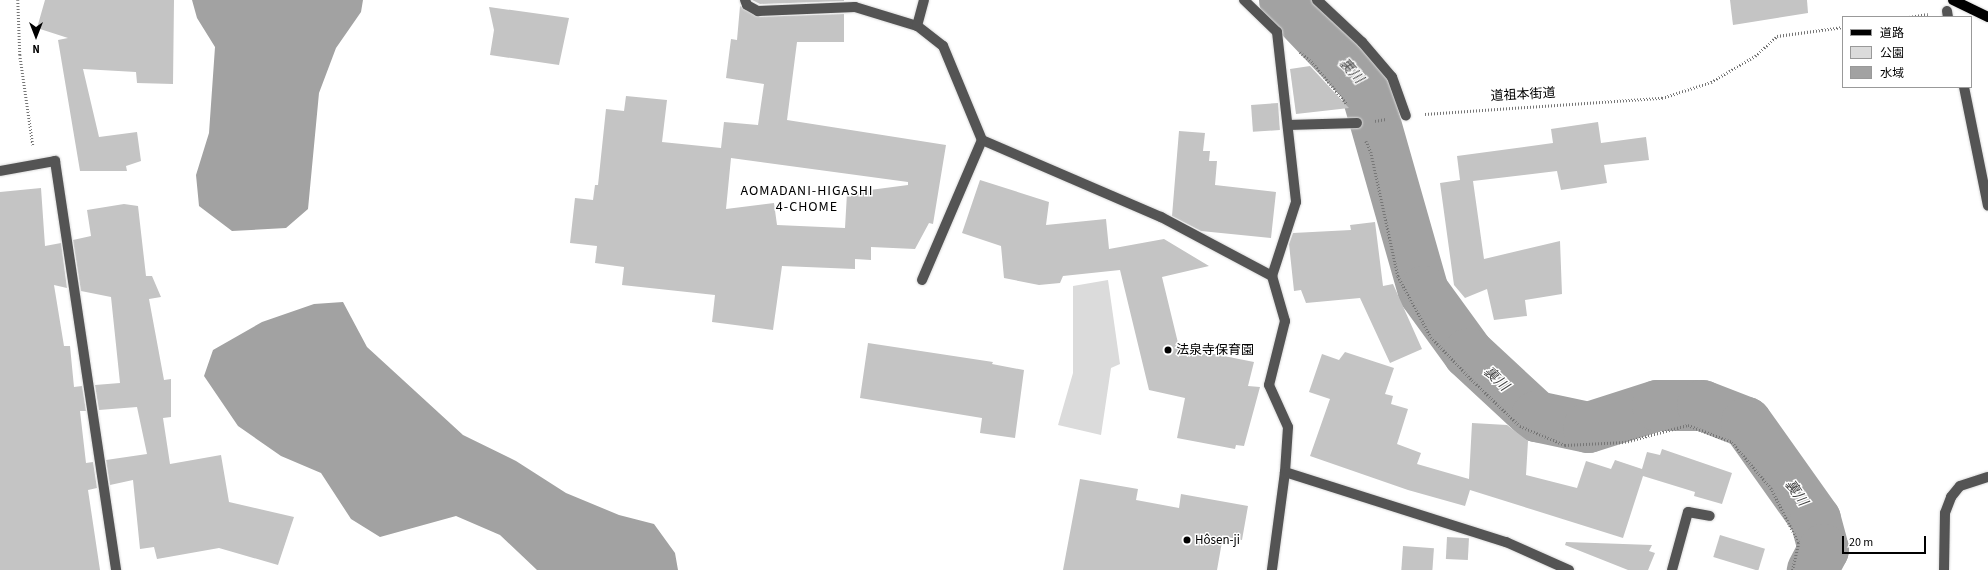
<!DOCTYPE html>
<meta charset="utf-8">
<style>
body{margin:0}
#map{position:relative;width:1988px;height:570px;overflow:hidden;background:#fff;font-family:"Source Sans 3","Noto Sans JP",sans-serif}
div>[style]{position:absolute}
.green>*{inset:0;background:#dbdbdb}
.water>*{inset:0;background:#a2a2a2}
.river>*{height:51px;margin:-25.5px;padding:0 25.5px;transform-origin:25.5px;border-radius:25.5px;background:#a2a2a2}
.building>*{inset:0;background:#c4c4c4;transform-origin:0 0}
.path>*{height:2.5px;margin-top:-1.25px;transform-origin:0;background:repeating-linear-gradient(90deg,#767676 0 1px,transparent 0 3px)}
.roads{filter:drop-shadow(0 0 1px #dbdbdb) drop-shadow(0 0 1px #dbdbdb)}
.minor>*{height:10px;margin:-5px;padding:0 5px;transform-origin:5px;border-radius:5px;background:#545454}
.major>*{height:10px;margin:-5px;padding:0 5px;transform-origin:5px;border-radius:5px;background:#000}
.dots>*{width:11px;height:11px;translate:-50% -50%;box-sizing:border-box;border:2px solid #fff;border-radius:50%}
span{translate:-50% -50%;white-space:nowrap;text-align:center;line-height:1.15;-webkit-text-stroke:3px #fff;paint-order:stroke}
.street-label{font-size:13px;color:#000}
.poi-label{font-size:13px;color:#000}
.left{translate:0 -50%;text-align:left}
.water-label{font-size:14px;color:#434343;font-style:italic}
.neighbourhood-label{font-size:14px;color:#000;letter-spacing:1px}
.legend{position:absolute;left:1842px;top:16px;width:130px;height:72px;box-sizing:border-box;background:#fff;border:1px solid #999;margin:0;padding:5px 7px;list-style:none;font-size:12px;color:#000}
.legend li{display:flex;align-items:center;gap:8px;height:20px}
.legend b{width:20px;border:1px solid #999}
.north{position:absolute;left:16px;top:16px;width:40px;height:40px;-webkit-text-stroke:3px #fff;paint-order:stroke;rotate:180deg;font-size:11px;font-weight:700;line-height:16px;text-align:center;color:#000}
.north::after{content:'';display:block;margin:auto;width:14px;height:18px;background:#000;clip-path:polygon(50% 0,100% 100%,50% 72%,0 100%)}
.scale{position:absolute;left:1842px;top:536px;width:84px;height:18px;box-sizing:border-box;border:2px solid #000;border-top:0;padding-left:5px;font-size:12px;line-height:14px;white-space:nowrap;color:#000;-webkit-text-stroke:3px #fff;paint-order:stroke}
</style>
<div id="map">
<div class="green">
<div style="clip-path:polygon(1108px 280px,1120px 364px,1111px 368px,1101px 435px,1058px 425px,1073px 373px,1073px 286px)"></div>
</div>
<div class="water">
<div style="clip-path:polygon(192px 0,363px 0,361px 12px,336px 48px,319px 93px,308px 209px,286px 228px,232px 231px,199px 206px,196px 175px,209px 133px,215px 47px,197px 18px)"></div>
<div style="clip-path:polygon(343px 302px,367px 347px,463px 435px,516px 461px,566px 493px,619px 515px,654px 524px,675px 553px,678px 570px,537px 570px,500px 535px,456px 516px,380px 537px,351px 519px,321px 473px,281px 456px,238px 426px,204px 376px,213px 350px,262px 322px,314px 304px)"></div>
</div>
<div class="river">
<div style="left:1284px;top:0;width:116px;rotate:46.4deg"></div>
<div style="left:1364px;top:84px;width:215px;rotate:74.1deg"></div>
<div style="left:1423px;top:291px;width:77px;rotate:54deg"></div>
<div style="left:1468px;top:353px;width:93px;rotate:42.8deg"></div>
<div style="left:1536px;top:416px;width:53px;rotate:11.9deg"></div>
<div style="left:1588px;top:427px;width:72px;rotate:-17.7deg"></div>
<div style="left:1657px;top:405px;width:45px"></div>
<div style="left:1702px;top:405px;width:47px;rotate:21.1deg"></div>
<div style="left:1746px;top:422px;width:119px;rotate:54.6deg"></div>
<div style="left:1815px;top:519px;width:31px;rotate:75deg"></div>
<div style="left:1823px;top:549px;width:24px;rotate:118deg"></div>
</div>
<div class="building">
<div style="clip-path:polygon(45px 0,174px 0,173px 84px,137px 83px,136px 72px,83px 69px,99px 137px,137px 132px,141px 161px,126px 166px,127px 171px,80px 171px,58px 40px,68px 38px,37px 28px)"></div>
<div style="clip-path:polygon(752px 0,844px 0,844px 1px,760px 4px)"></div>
<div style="clip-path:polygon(1730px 0,1807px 0,1808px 13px,1733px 25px)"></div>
<div style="clip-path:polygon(evenodd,740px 6px,758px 17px,844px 14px,844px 42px,797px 42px,787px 120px,946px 145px,933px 224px,929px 223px,915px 249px,871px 247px,871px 260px,855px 259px,855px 269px,782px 266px,773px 330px,712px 322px,715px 295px,622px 285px,624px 267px,595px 263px,597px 246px,570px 243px,575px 198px,593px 200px,595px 185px,598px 185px,606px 109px,624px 111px,626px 96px,667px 100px,662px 142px,721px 148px,724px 122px,758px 125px,764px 84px,726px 78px,731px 39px,737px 40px,740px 6px,731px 158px,908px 182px,908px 185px,847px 193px,845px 228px,777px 225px,774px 203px,726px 209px,731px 158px)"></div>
<div style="clip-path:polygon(489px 7px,569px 18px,559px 65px,490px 55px,494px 30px)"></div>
<div style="clip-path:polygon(1310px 66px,1349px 108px,1296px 114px,1290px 69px)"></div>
<div style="left:1278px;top:103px;width:27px;height:27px;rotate:86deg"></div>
<div style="clip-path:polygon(1598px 122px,1601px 143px,1646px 137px,1649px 160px,1604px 165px,1607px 183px,1561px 190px,1557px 171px,1473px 181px,1484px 259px,1560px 241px,1562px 294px,1525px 300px,1527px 316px,1494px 320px,1487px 289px,1465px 298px,1454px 285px,1440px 183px,1460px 180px,1457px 156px,1553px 143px,1551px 129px)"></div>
<div style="clip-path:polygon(1179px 131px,1205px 133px,1203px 151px,1210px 151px,1209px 161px,1217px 161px,1215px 185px,1276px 192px,1271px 238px,1201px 231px,1172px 216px)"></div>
<div style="clip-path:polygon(980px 180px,1049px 202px,1046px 225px,1106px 219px,1109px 249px,1164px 239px,1209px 266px,1162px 277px,1179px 347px,1254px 362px,1248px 386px,1260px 387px,1244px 446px,1236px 445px,1235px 449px,1177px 438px,1185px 398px,1149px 390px,1120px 270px,1063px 276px,1060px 283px,1039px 285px,1004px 278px,1001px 246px,962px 233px)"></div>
<div style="clip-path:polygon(41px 188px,45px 246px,61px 243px,67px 288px,54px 285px,64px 346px,70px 346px,74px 387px,82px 386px,86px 411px,80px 411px,86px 463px,93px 462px,97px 488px,88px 490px,100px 570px,0 570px,0 192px)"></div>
<div style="clip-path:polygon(124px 204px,138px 206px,146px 276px,152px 276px,161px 297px,149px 299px,164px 380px,171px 379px,171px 417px,163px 418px,170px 464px,221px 455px,229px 502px,294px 517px,278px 565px,219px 548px,157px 559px,154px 547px,140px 549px,133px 480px,110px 485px,106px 460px,147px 454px,137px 407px,99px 410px,95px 385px,120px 383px,111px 297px,81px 291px,73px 240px,91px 236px,87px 210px)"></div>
<div style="clip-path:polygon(1375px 222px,1383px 286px,1393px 284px,1422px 349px,1390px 363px,1360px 298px,1306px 303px,1301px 290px,1294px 291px,1289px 244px,1293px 233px,1351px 230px,1350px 225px)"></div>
<div style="clip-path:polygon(868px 343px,993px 362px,992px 364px,1024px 370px,1015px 438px,980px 433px,982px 418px,860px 398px)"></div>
<div style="clip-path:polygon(1345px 352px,1394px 368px,1385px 394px,1393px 396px,1391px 404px,1408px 409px,1397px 444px,1421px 453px,1417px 464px,1469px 479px,1472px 423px,1507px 425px,1528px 441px,1526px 475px,1577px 488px,1586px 461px,1611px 469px,1615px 460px,1642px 469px,1647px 452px,1660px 455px,1662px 449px,1732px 473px,1722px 504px,1694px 496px,1695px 492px,1643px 476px,1623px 538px,1470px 490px,1465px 506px,1408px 490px,1310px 456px,1330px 399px,1309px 392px,1322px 354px,1339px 360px)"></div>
<div style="clip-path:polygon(1080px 479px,1138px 489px,1136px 500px,1179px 508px,1181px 494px,1248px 506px,1242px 540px,1223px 536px,1217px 570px,1063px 570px)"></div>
<div style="left:1720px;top:535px;width:47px;height:23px;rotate:17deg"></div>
<div style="left:1447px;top:537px;width:22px;height:22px;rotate:3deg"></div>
<div style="clip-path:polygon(1566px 542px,1652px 545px,1649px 551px,1655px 553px,1648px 570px,1628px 570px,1565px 545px)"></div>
<div style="left:1403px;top:546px;width:31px;height:24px;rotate:4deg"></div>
</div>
<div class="path">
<div style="left:18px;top:0;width:55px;rotate:87.9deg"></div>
<div style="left:20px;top:55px;width:91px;rotate:81.8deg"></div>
<div style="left:1909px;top:17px;width:19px;rotate:-9deg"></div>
<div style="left:1300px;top:52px;width:17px;rotate:40deg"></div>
<div style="left:1313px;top:63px;width:53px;rotate:50.3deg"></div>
<div style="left:1425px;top:114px;width:238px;rotate:-3.9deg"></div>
<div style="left:1662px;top:98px;width:52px;rotate:-18.1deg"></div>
<div style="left:1711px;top:82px;width:51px;rotate:-30.6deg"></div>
<div style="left:1755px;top:56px;width:30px;rotate:-42deg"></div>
<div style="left:1777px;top:36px;width:67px;rotate:-7.8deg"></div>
<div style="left:1375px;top:121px;width:11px;rotate:-10deg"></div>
<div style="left:1366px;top:141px;width:12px;rotate:66deg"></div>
<div style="left:1371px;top:152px;width:127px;rotate:77.7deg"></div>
<div style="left:1398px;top:276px;width:69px;rotate:61.6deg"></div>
<div style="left:1431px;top:337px;width:59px;rotate:46.4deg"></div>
<div style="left:1472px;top:380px;width:66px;rotate:43.8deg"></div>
<div style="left:1520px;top:426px;width:49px;rotate:22.9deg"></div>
<div style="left:1565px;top:445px;width:60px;rotate:-2.9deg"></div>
<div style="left:1625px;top:442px;width:65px;rotate:-15.1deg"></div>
<div style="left:1688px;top:425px;width:47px;rotate:21.1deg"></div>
<div style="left:1732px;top:442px;width:60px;rotate:49.7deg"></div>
<div style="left:1771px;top:488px;width:62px;rotate:63deg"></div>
<div style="left:1799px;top:543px;width:28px;rotate:103deg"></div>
</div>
<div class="roads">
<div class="minor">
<div style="left:745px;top:0;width:5px;rotate:68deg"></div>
<div style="left:747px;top:5px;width:13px;rotate:29deg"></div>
<div style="left:758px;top:11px;width:97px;rotate:-2.4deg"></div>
<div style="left:855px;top:7px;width:65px;rotate:17deg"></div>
<div style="left:1244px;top:0;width:46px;rotate:44.1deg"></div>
<div style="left:1277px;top:32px;width:171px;rotate:83.6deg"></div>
<div style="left:1296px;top:202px;width:78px;rotate:108deg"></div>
<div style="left:1272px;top:276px;width:47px;rotate:73.9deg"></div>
<div style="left:1285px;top:321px;width:66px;rotate:104deg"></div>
<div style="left:1269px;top:385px;width:46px;rotate:65.7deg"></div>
<div style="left:1288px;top:427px;width:45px;rotate:93.8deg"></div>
<div style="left:1285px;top:472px;width:99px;rotate:97.6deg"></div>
<div style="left:1317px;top:0;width:62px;rotate:43deg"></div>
<div style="left:1362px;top:42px;width:46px;rotate:49.4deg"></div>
<div style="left:1392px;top:77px;width:41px;rotate:70.3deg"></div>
<div style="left:1947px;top:11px;width:6px;rotate:81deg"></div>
<div style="left:1964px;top:87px;width:121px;rotate:78.6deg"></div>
<div style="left:1288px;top:125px;width:69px;rotate:-1.7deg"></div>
<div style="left:982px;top:140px;width:195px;rotate:23.3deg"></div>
<div style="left:1161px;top:217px;width:126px;rotate:28deg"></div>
<div style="left:0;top:171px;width:56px;rotate:-10.3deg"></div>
<div style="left:55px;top:161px;width:414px;rotate:81.5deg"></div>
<div style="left:922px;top:280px;width:152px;rotate:-66.8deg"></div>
<div style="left:982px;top:140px;width:102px;rotate:-112.5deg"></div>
<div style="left:943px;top:46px;width:33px;rotate:-142deg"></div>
<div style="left:917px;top:26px;width:27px;rotate:-75deg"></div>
<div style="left:1285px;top:472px;width:232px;rotate:17.6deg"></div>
<div style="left:1506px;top:542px;width:69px;rotate:24deg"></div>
<div style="left:1672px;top:570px;width:60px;rotate:-74.6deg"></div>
<div style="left:1688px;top:512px;width:22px;rotate:10deg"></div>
<div style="left:1944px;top:570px;width:57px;rotate:-89deg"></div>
<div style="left:1945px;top:513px;width:17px;rotate:-69deg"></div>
<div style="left:1951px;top:497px;width:14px;rotate:-51deg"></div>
<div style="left:1960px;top:486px;width:29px;rotate:-18deg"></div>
</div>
<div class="major">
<div style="left:1953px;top:0;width:39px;rotate:26deg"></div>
</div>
</div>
<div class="dots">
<div style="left:1168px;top:350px;background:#000"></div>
<div style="left:1187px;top:540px;background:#000"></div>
</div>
<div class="street-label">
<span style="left:1523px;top:95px;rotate:-3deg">道祖本街道</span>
</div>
<div class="poi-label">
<span class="left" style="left:1176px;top:350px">法泉寺保育園</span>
<span class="left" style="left:1195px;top:540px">Hôsen-ji</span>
</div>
<div class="water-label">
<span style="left:1351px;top:71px;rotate:48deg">裏川</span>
<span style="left:1496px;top:379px;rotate:43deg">裏川</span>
<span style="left:1796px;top:493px;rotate:55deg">裏川</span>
</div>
<div class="neighbourhood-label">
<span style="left:807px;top:199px">AOMADANI-HIGASHI<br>4-CHOME</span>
</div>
<ul class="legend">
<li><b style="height:5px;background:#000"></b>道路</li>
<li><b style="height:11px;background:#dbdbdb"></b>公園</li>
<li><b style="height:11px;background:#a2a2a2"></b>水域</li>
</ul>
<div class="north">N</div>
<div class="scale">20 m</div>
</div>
